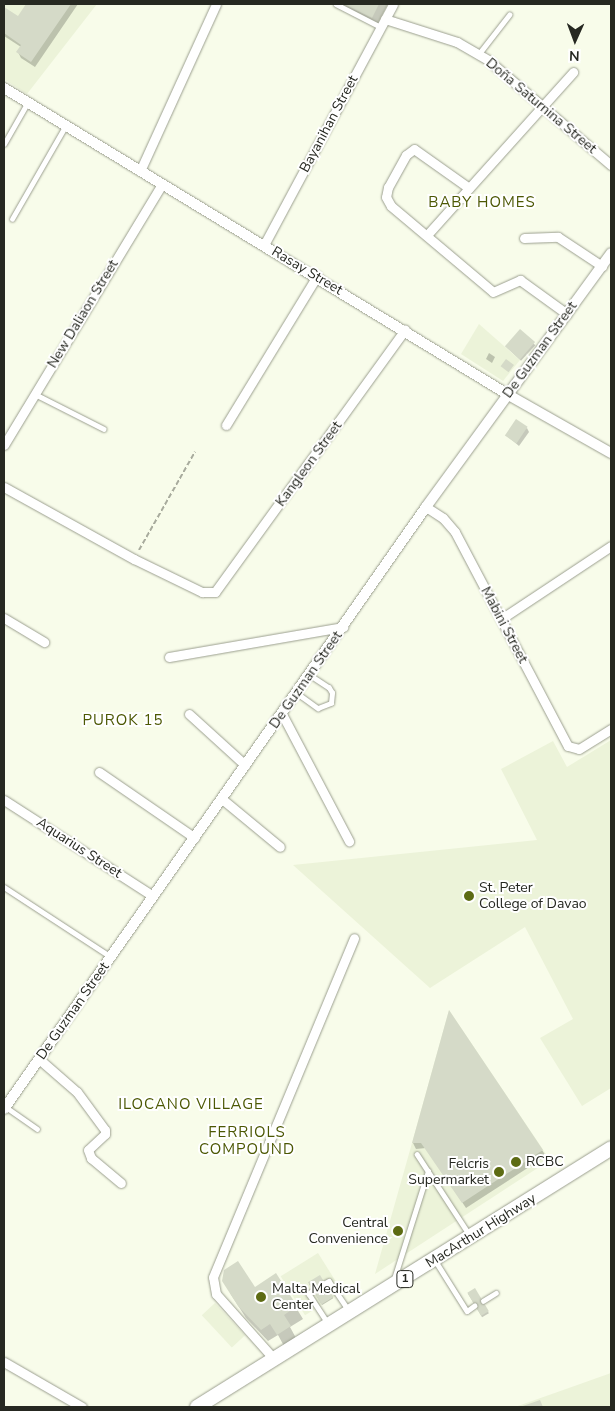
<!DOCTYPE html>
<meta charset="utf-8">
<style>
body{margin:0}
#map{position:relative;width:615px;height:1411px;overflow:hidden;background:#f8fcea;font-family:"Nunito Sans",sans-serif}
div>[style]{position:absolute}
.built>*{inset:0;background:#ecf3d9;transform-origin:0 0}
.shadow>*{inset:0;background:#0003;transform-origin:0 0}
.building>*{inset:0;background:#d5dac8;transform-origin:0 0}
.path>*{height:2px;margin-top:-1px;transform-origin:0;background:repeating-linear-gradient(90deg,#a8ab9d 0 5px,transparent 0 7.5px)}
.roads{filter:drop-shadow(0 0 1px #9b9f8f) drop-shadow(0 0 1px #9b9f8f)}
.service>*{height:4.5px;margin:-2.25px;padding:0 2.25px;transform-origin:2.25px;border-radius:2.25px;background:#fff}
.minor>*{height:9px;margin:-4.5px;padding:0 4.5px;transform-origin:4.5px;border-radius:4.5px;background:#fff}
.tertiary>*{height:10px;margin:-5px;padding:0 5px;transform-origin:5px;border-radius:5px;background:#fff}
.trunk>*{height:14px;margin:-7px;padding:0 7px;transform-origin:7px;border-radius:7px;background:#fff}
.dots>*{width:14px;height:14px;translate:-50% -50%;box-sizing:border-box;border:2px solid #fff;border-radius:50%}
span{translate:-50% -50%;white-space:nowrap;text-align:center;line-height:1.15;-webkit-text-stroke:4px #fff;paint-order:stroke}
.shield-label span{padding:1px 4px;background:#fff;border:1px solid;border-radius:4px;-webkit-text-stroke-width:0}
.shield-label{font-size:12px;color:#262821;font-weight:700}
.street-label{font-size:14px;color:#262821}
.poi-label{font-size:14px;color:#262821}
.left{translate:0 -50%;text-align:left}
.right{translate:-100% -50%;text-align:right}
.neighbourhood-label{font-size:15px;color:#4c5803;letter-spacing:1px}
.frame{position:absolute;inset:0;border:5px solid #262821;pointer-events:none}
.north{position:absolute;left:550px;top:15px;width:50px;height:50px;-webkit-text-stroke:4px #fff;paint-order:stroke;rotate:182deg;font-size:14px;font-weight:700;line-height:20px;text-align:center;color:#262821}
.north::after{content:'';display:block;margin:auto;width:18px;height:22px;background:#262821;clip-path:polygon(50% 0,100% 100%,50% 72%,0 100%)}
</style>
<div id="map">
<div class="built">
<div style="clip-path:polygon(4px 4px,97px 4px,27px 94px,4px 79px)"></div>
<div style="clip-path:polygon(479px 324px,520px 360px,503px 381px,461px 354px)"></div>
<div style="clip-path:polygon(611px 740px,611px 1088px,582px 1106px,540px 1038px,573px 1019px,525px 927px,430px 988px,293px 865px,537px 840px,501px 769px,553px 741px,567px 767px)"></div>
<div style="clip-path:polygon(449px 1010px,550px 1160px,375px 1274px,412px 1143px)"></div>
<div style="left:318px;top:1253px;width:46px;height:44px;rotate:58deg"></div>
<div style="left:215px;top:1303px;width:44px;height:18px;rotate:47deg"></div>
<div style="clip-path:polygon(611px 1373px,611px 1407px,515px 1407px,566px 1389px)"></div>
</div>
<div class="shadow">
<div style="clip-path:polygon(28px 4px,78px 4px,35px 67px,21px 58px,18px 52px,21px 47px,4px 36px,4px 8px,18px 18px)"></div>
<div style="clip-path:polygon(335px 4px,388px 4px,377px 25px)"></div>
<div style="left:520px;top:331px;width:21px;height:21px;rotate:43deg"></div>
<div style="clip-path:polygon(489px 353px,495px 357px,492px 363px,486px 359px)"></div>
<div style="clip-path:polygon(527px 428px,529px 432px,519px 446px,507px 436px)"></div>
<div style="clip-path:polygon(450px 1013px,546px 1156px,466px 1208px,426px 1148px,416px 1149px,413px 1143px)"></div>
<div style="clip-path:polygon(276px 1275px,303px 1319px,290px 1327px,296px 1338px,284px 1346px,278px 1335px,268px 1341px,246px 1318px,230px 1293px,254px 1289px)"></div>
<div style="left:320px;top:1277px;width:25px;height:13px;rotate:58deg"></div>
<div style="left:475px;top:1290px;width:27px;height:8px;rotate:59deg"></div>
</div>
<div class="building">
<div style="clip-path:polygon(26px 4px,71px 4px,31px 62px,16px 52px,21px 45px,4px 33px,4px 7px,18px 16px)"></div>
<div style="clip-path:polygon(344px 4px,379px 4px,372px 18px)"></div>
<div style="left:520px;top:329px;width:20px;height:23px;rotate:41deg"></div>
<div style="left:506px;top:359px;width:10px;height:9px;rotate:37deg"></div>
<div style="left:516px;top:419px;width:14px;height:20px;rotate:34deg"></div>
<div style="clip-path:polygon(449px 1010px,543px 1150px,462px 1203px,421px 1143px,412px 1143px)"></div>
<div style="clip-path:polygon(238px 1261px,255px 1287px,276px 1273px,297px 1306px,284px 1315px,291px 1326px,277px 1335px,270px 1324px,261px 1330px,238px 1306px,222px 1281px,224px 1270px)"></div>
<div style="left:320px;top:1275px;width:26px;height:14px;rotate:59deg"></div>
<div style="left:475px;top:1288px;width:27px;height:9px;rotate:59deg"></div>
<div style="clip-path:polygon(540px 1400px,543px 1407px,520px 1407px)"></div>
</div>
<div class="path">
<div style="left:139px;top:550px;width:113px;rotate:-60.3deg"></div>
</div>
<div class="roads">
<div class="service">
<div style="left:336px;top:4px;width:51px;rotate:27.1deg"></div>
<div style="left:478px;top:55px;width:51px;rotate:-52.2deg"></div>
<div style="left:4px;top:144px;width:48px;rotate:-60.3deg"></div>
<div style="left:12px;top:219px;width:106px;rotate:-60.1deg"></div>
<div style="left:35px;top:394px;width:77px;rotate:26.9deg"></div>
<div style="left:297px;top:693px;width:26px;rotate:36deg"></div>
<div style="left:318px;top:708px;width:14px;rotate:-21deg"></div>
<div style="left:331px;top:703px;width:10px;rotate:-84deg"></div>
<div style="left:332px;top:693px;width:6px;rotate:-121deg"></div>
<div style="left:329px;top:688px;width:24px;rotate:-147deg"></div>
<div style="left:4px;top:887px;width:126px;rotate:33.1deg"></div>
<div style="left:6px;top:1107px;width:38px;rotate:35deg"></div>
<div style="left:417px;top:1154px;width:95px;rotate:57deg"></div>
<div style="left:435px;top:1260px;width:60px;rotate:57.9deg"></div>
<div style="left:467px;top:1311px;width:9px;rotate:-36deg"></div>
<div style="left:394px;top:1279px;width:113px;rotate:-72.5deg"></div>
<div style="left:325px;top:1283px;width:4px;rotate:-27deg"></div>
<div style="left:329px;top:1281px;width:34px;rotate:56deg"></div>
<div style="left:313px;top:1291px;width:5px;rotate:143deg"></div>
<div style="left:309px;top:1294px;width:33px;rotate:57deg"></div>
<div style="left:483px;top:1301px;width:15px;rotate:-32deg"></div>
</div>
<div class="minor">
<div style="left:385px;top:19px;width:76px;rotate:17.7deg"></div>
<div style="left:457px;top:42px;width:36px;rotate:30deg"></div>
<div style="left:488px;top:60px;width:162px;rotate:40.5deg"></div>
<div style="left:140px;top:171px;width:183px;rotate:-65.5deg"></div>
<div style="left:469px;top:188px;width:67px;rotate:-144.7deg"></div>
<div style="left:414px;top:149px;width:10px;rotate:143deg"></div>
<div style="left:406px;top:155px;width:37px;rotate:119deg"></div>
<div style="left:388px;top:187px;width:10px;rotate:101deg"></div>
<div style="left:386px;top:197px;width:10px;rotate:61deg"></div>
<div style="left:391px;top:206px;width:133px;rotate:40.1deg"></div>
<div style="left:493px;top:292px;width:30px;rotate:-24deg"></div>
<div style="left:520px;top:280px;width:58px;rotate:35.9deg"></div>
<div style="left:427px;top:235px;width:219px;rotate:-48.1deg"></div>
<div style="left:524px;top:238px;width:34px;rotate:-2deg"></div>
<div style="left:558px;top:237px;width:53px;rotate:33.4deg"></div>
<div style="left:264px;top:245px;width:273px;rotate:-61.8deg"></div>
<div style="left:226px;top:425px;width:175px;rotate:-58.6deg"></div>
<div style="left:4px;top:445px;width:305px;rotate:-58.8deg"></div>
<div style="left:4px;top:487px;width:149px;rotate:29deg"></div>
<div style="left:134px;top:559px;width:76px;rotate:25.9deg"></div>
<div style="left:202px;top:592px;width:13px"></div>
<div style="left:215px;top:592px;width:324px;rotate:-54.1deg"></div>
<div style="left:426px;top:507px;width:20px;rotate:33deg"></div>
<div style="left:443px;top:518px;width:18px;rotate:49deg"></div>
<div style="left:455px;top:532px;width:242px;rotate:62.2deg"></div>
<div style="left:568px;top:746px;width:11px;rotate:15deg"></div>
<div style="left:579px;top:749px;width:38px;rotate:-32deg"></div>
<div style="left:4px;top:618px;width:47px;rotate:31deg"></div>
<div style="left:501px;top:619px;width:132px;rotate:-33.6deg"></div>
<div style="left:169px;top:657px;width:177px;rotate:-9.8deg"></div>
<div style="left:189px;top:714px;width:76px;rotate:42.3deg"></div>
<div style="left:282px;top:714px;width:144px;rotate:62.2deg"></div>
<div style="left:99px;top:772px;width:116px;rotate:34.5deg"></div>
<div style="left:222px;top:799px;width:75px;rotate:39.6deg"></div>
<div style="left:4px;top:800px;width:177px;rotate:32.8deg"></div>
<div style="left:39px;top:1059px;width:50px;rotate:41deg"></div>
<div style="left:77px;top:1092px;width:47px;rotate:53.6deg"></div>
<div style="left:105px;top:1130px;width:4px;rotate:90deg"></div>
<div style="left:105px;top:1134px;width:23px;rotate:137deg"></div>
<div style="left:88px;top:1150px;width:9px;rotate:69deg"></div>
<div style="left:91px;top:1158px;width:39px;rotate:40deg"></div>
<div style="left:274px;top:1359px;width:87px;rotate:-131.7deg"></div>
<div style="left:216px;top:1294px;width:17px;rotate:-100deg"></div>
<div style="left:213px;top:1277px;width:367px;rotate:-67.4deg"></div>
<div style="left:4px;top:1362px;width:90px;rotate:30deg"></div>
</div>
<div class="tertiary">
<div style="left:4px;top:88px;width:589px;rotate:31.31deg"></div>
<div style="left:507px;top:394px;width:120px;rotate:29.6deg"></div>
<div style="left:4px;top:1109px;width:735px;rotate:-54.97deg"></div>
<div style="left:426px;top:507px;width:314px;rotate:-53.9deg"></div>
</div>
<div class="trunk">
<div style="left:197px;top:1407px;width:488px;rotate:-32deg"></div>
</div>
</div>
<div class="dots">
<div style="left:469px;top:896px;background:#5d6b13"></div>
<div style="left:516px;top:1162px;background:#5d6b13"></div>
<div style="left:499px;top:1172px;background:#5d6b13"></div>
<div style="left:398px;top:1231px;background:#5d6b13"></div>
<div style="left:261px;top:1297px;background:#5d6b13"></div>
</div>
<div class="shield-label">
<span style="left:405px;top:1279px">1</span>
</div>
<div class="street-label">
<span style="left:541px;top:106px;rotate:40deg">Doña Saturnina Street</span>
<span style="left:329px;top:124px;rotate:-62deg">Bayanihan Street</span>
<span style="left:307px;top:271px;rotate:31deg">Rasay Street</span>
<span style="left:83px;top:314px;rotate:-59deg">New Daliaon Street</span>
<span style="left:540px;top:350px;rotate:-54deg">De Guzman Street</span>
<span style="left:309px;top:464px;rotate:-54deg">Kangleon Street</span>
<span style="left:504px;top:625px;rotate:62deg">Mabini Street</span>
<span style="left:306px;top:680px;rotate:-55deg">De Guzman Street</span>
<span style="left:79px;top:848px;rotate:33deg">Aquarius Street</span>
<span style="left:73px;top:1011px;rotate:-55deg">De Guzman Street</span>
<span style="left:481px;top:1231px;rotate:-32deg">MacArthur Highway</span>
</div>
<div class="poi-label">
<span class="left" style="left:479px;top:896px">St. Peter<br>College of Davao</span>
<span class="left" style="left:526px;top:1162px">RCBC</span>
<span class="right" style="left:489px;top:1172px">Felcris<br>Supermarket</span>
<span class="right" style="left:388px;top:1231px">Central<br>Convenience</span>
<span class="left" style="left:272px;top:1297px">Malta Medical<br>Center</span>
</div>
<div class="neighbourhood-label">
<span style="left:482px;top:203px">BABY HOMES</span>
<span style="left:123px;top:721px">PUROK 15</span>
<span style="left:191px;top:1105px">ILOCANO VILLAGE</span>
<span style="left:247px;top:1141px">FERRIOLS<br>COMPOUND</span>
</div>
<div class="frame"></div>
<div class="north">N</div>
</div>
